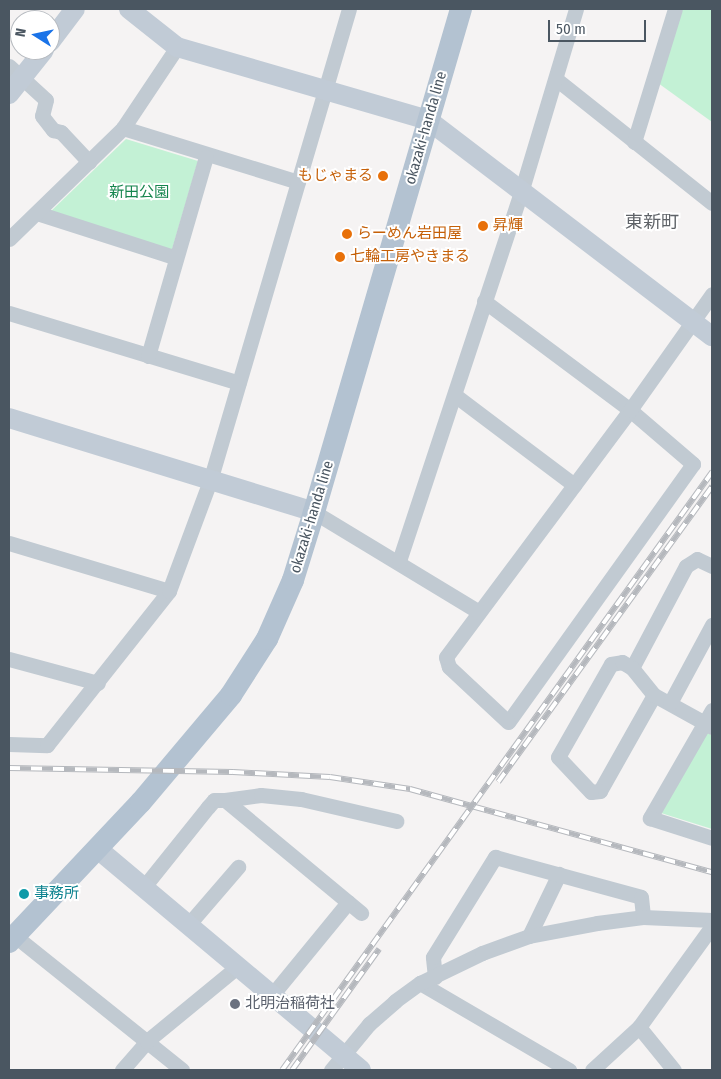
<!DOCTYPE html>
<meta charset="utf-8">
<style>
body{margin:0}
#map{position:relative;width:721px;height:1079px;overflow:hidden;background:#f5f3f3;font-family:"Fira Sans Condensed","Noto Sans JP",sans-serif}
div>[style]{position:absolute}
.green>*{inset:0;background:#c3f1d5}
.street>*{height:15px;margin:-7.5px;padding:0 7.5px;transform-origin:7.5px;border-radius:7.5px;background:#c1cad2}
.secondary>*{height:20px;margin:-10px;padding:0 10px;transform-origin:10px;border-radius:10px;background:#c1cbd6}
.primary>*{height:22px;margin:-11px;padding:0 11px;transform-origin:11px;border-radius:11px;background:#b3c2d1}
.rail>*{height:5.5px;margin-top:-2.75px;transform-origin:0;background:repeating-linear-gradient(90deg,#fff 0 11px,#b5b8bd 0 22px);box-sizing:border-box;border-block:1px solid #b5b8bd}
.dots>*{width:14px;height:14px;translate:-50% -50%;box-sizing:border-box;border:2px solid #fff;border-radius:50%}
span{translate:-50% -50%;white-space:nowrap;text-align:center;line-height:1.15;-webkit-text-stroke:4px #fff;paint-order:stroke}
.street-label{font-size:15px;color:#4a5661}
.food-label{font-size:15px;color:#c56008}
.right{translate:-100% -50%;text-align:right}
.left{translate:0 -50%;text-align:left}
.park-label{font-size:15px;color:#17864f}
.culture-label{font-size:15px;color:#0d838f}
.worship-label{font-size:15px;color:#5b616d}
.quarter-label{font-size:18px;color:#5f6368}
.frame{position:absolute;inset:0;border:10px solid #4a5661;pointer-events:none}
.north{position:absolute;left:10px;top:10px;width:50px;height:50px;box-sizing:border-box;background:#fff;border:1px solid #b7bbc0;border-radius:50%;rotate:280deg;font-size:14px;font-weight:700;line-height:20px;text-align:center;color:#4a5661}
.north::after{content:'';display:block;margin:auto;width:18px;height:22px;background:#1a73e8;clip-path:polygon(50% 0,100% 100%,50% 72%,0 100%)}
.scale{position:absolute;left:548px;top:20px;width:98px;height:22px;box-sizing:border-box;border:2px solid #4a5661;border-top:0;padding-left:6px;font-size:15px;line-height:18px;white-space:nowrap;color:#4a5661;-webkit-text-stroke:4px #fff;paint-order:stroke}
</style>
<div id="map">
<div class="green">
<div style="clip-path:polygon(681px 9px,712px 9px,712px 122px,658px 83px)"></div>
<div style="clip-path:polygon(126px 139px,198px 161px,171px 253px,48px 214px)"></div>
<div style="clip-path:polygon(707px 732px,712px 736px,712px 829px,661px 813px)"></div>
</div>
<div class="street">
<div style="left:9px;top:66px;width:50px;rotate:42.6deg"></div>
<div style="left:46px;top:100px;width:16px;rotate:104deg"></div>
<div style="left:42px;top:116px;width:18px;rotate:52deg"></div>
<div style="left:53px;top:130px;width:8px;rotate:14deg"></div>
<div style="left:61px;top:132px;width:41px;rotate:47deg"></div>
<div style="left:556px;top:79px;width:199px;rotate:38.5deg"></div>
<div style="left:123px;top:128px;width:183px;rotate:17.1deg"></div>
<div style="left:634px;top:142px;width:139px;rotate:-72.9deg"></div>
<div style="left:37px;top:213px;width:144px;rotate:17.8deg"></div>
<div style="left:9px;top:239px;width:159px;rotate:-44.2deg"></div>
<div style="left:123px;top:128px;width:97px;rotate:-56.3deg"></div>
<div style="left:484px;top:301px;width:182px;rotate:36.7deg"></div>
<div style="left:630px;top:410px;width:83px;rotate:40.6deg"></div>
<div style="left:693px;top:464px;width:317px;rotate:125.6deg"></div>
<div style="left:508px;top:722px;width:81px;rotate:-137deg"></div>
<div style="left:449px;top:667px;width:10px;rotate:-107deg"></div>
<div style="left:446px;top:657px;width:308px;rotate:-53.3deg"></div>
<div style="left:630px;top:410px;width:142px;rotate:-54.7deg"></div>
<div style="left:9px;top:313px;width:240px;rotate:16.9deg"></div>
<div style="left:148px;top:356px;width:207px;rotate:-73.8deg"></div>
<div style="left:456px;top:396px;width:148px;rotate:37deg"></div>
<div style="left:314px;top:512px;width:193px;rotate:31.2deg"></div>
<div style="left:9px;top:543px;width:167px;rotate:16.7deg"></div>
<div style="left:399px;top:561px;width:392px;rotate:-71.7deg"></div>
<div style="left:522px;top:189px;width:188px;rotate:-73.3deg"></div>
<div style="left:9px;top:659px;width:92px;rotate:15.1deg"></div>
<div style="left:632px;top:668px;width:115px;rotate:-62.1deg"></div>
<div style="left:686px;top:566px;width:13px;rotate:-32deg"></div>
<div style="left:697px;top:559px;width:17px;rotate:25deg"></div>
<div style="left:654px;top:695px;width:110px;rotate:119.4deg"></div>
<div style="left:600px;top:791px;width:9px;rotate:174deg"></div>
<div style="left:591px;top:792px;width:48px;rotate:-133.3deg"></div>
<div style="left:558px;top:757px;width:107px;rotate:-60.3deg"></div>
<div style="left:611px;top:664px;width:11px;rotate:-10deg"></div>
<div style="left:622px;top:662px;width:12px;rotate:31deg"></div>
<div style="left:632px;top:668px;width:35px;rotate:51deg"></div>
<div style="left:654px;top:695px;width:66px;rotate:28.9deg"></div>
<div style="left:670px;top:703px;width:89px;rotate:-61.7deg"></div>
<div style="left:712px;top:710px;width:125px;rotate:119.9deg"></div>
<div style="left:650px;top:818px;width:65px;rotate:17.9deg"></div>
<div style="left:9px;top:744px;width:38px;rotate:2deg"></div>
<div style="left:47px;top:745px;width:196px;rotate:-51.6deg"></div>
<div style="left:169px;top:591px;width:117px;rotate:-69.6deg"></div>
<div style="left:210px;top:481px;width:492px;rotate:-73.6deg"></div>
<div style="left:225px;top:800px;width:36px;rotate:-8deg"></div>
<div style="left:261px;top:795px;width:40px;rotate:5.7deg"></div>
<div style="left:301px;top:799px;width:98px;rotate:13deg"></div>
<div style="left:143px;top:888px;width:104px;rotate:-51.3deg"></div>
<div style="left:208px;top:807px;width:9px;rotate:-49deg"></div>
<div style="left:214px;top:800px;width:11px"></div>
<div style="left:225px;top:800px;width:177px;rotate:39.7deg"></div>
<div style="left:188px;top:925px;width:77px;rotate:-49.2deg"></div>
<div style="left:15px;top:936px;width:214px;rotate:38.7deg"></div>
<div style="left:529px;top:936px;width:69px;rotate:-64.2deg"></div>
<div style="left:435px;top:977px;width:20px;rotate:-96deg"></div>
<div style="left:433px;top:957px;width:118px;rotate:-58.2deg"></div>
<div style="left:495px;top:857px;width:151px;rotate:15.3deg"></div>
<div style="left:641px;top:897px;width:20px;rotate:84deg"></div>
<div style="left:420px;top:983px;width:173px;rotate:30.3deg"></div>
<div style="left:272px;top:995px;width:120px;rotate:-50.7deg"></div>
<div style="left:639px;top:1027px;width:55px;rotate:50.9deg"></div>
<div style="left:122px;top:1070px;width:38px;rotate:-49deg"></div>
<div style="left:147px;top:1041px;width:117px;rotate:-39.4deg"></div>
<div style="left:331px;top:1070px;width:60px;rotate:-50.4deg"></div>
<div style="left:369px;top:1024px;width:35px;rotate:-41deg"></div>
<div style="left:395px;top:1001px;width:31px;rotate:-36deg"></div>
<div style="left:420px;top:983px;width:69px;rotate:-25.8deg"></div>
<div style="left:482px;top:953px;width:50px;rotate:-19.9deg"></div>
<div style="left:529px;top:936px;width:69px;rotate:-10.8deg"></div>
<div style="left:597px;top:923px;width:46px;rotate:-7.4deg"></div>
<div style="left:643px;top:917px;width:69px;rotate:2.5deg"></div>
<div style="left:592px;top:1070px;width:64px;rotate:-42.5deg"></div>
<div style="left:639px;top:1027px;width:125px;rotate:-54.1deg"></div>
</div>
<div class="secondary">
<div style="left:129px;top:9px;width:61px;rotate:38.4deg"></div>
<div style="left:177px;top:47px;width:261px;rotate:16.2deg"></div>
<div style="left:428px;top:120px;width:357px;rotate:37.3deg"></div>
<div style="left:50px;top:42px;width:41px;rotate:-52.9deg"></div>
<div style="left:9px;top:94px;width:56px;rotate:-51.5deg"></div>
<div style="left:9px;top:418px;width:319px;rotate:17.1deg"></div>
<div style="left:99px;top:850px;width:342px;rotate:40deg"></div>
</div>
<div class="primary">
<div style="left:9px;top:942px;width:192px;rotate:-46.7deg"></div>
<div style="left:141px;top:802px;width:140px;rotate:-49.9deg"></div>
<div style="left:231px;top:695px;width:67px;rotate:-57.3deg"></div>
<div style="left:267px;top:639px;width:64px;rotate:-66.2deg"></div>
<div style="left:293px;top:580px;width:71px;rotate:-72.8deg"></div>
<div style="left:314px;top:512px;width:524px;rotate:-73.71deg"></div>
</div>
<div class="rail">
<div style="left:9px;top:768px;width:224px;rotate:1deg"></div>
<div style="left:233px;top:772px;width:97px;rotate:3deg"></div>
<div style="left:330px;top:777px;width:81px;rotate:8.5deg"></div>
<div style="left:410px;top:789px;width:313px;rotate:15.4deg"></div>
<div style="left:498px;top:782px;width:365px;rotate:-54.1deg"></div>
<div style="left:282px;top:1070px;width:737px;rotate:-54.28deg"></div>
<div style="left:292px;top:1070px;width:149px;rotate:-54.3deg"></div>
</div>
<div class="dots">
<div style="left:383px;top:176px;background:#e8710a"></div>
<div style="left:483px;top:226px;background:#e8710a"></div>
<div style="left:347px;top:234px;background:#e8710a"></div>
<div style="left:340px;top:257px;background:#e8710a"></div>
<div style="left:24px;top:894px;background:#0f9aa8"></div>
<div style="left:235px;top:1004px;background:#6b7280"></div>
</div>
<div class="street-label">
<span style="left:426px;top:128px;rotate:-74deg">okazaki-handa line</span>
<span style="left:312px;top:517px;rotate:-73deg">okazaki-handa line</span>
</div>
<div class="food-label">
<span class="right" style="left:373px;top:176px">もじゃまる</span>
<span class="left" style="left:493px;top:226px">昇輝</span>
<span class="left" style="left:357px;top:234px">らーめん岩田屋</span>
<span class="left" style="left:350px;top:257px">七輪工房やきまる</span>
</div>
<div class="park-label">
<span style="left:139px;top:193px">新田公園</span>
</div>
<div class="culture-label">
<span class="left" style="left:34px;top:894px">事務所</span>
</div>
<div class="worship-label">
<span class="left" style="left:245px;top:1004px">北明治稲荷社</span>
</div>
<div class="quarter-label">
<span style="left:652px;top:222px">東新町</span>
</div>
<div class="frame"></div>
<div class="north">N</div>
<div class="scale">50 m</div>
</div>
